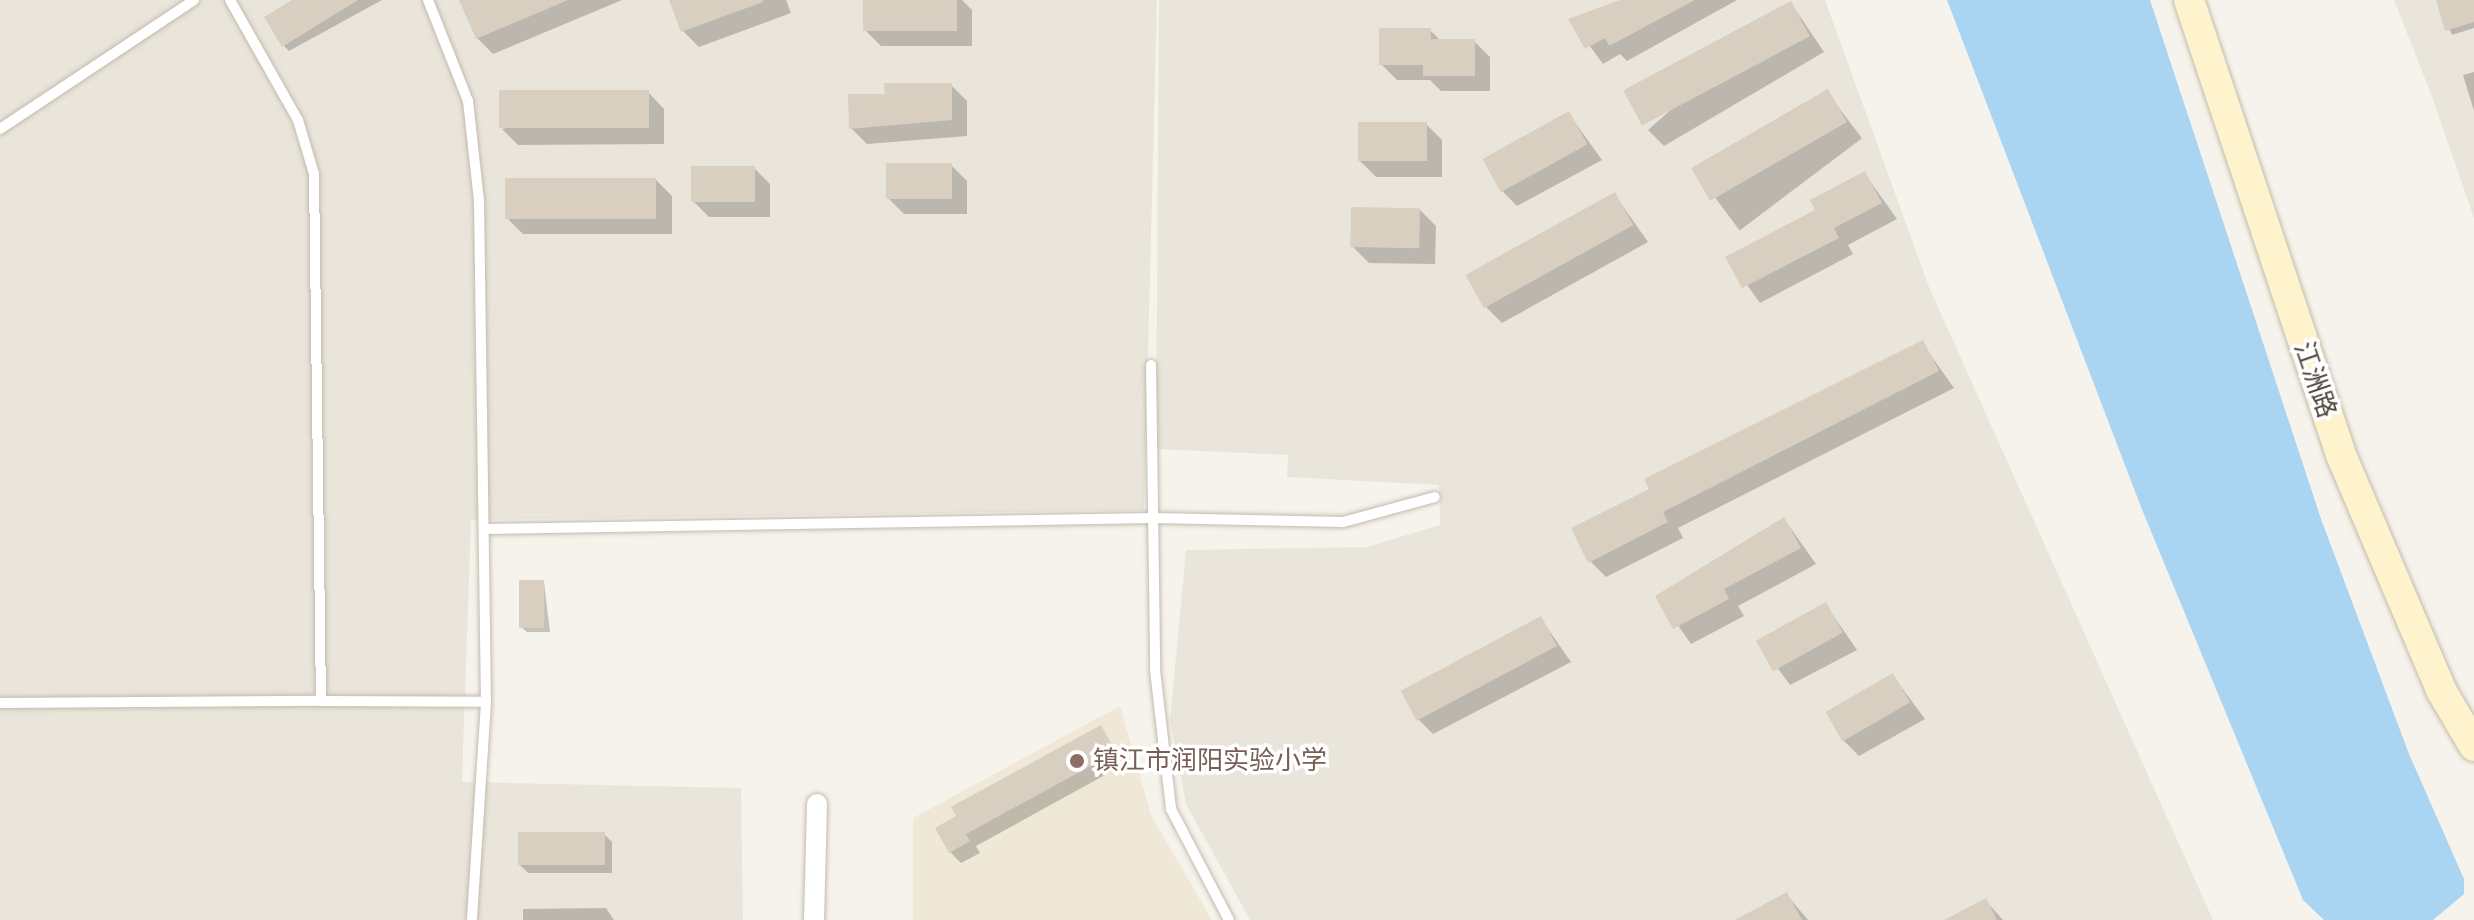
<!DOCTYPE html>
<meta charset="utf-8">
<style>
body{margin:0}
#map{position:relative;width:2474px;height:920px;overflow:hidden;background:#f6f3ec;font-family:Helvetica,"Noto Sans SC",sans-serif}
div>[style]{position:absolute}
.residential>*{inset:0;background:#eae5da}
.education>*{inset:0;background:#efe8d6}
.water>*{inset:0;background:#a9d4f2}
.shadow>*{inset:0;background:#0003;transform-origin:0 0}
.building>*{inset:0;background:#d8cfc1;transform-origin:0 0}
.roads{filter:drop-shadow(0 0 2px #c2bbae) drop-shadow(0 0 2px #c2bbae)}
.lane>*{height:10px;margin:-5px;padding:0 5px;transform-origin:5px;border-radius:5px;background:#fff}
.street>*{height:20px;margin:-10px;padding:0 10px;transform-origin:10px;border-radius:10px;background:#fff}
.secondary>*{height:30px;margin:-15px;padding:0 15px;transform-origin:15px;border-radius:15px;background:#fff3cd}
.dots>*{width:22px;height:22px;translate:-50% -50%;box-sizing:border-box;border:4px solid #fff;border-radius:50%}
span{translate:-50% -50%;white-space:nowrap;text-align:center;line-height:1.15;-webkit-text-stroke:7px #fff;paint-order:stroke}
.street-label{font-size:26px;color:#4b4439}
.education-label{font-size:26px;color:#785e54}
.left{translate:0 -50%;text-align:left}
</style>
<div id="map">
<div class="residential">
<div style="clip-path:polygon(0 0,1157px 0,1144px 510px,471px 520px,462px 782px,741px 788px,743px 920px,0 920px)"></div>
<div style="clip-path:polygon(1159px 0,1825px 0,1929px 287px,2213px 920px,1250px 920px,1186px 804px,1170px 721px,1186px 550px,1367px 547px,1440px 525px,1439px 485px,1287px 477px,1288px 455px,1156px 449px)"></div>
<div style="clip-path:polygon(2394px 0,2474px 0,2474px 218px,2431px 94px)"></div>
</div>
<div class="education">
<div style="clip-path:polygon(1120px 706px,1151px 815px,1212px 920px,913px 920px,913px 818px)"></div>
</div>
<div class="water">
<div style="clip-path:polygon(1947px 0,2150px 0,2321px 519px,2409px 754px,2464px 879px,2464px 894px,2433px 920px,2324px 920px,2303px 900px,2141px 507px)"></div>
</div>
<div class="shadow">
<div style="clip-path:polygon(299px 0,382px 0,289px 51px,284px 46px)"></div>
<div style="clip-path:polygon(471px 0,622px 0,493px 54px,477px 38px)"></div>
<div style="clip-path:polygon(671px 0,786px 0,791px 13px,699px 47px,683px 31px)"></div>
<div style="clip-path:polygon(865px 0,962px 0,972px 10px,972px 46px,881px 46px,865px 30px)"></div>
<div style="clip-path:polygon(1623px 0,1737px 0,1627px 61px,1620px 54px,1603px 64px,1571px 20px)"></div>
<div style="clip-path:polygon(2438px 0,2474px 0,2474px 28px,2452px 35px)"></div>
<div style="clip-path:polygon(1791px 3px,1824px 52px,1664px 146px,1648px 130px)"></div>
<div style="clip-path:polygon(1430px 30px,1441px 41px,1474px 41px,1490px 57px,1490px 91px,1441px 91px,1430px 80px,1397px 80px,1381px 64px)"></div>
<div style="clip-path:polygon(2474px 72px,2474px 111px,2463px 75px)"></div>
<div style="clip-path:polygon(951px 85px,967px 101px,967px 136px,867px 144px,851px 128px)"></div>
<div style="clip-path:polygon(648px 92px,664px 109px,664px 144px,518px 145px,502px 129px)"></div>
<div style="left:1827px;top:92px;width:58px;height:153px;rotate:53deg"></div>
<div style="clip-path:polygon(1569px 114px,1602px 160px,1517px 206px,1501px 190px)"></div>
<div style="clip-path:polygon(1426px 124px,1442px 140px,1442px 177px,1376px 177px,1360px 161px)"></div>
<div style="clip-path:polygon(951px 165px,967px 181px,967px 214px,904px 214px,888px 198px)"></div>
<div style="clip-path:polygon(754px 168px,770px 184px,770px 217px,709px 217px,693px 201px)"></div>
<div style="clip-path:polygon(1865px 174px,1897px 219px,1848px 245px,1853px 254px,1760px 303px,1728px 258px,1818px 211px)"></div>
<div style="clip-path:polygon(656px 180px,672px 196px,672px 234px,523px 234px,507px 218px)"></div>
<div style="clip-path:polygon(1615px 195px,1648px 242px,1502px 323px,1486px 307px)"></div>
<div style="clip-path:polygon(1420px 210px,1436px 226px,1435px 264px,1369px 263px,1352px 246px)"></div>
<div style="clip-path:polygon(1922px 343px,1954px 388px,1678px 528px,1683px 538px,1606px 577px,1590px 561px,1651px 490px)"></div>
<div style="clip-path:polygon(1784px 519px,1816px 564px,1738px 606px,1744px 616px,1691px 644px,1658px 597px)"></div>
<div style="clip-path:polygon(544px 582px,550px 632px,527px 632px,521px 627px)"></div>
<div style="clip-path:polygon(1826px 605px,1857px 650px,1790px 685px,1758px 641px)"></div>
<div style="clip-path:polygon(1541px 619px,1571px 662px,1433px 734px,1417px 718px)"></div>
<div style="clip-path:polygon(1893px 676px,1925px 719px,1859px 756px,1843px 740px)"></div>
<div style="clip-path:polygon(1100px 727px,1125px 764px,976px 846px,980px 853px,961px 863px,950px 852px,937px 829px)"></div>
<div style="clip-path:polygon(604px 834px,612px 842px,612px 873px,528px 873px,520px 865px)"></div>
<div style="clip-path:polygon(1787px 895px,1808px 920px,1743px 920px)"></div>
<div style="clip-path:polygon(1986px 901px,2003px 920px,1949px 920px)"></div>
<div style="clip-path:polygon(606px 908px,614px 920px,523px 920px,523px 909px)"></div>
</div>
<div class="building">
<div style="clip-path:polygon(292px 0,358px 0,282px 47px,264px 17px)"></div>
<div style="clip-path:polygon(459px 0,568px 0,476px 39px)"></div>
<div style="clip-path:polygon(669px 0,763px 0,763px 2px,681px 32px)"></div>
<div style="left:863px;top:0;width:94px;height:31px"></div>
<div style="clip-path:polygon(1620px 0,1695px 0,1609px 46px,1605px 38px,1585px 49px,1568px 19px)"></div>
<div style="clip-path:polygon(2436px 0,2474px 0,2474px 22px,2445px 31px)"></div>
<div style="left:1791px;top:1px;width:40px;height:190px;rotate:62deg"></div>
<div style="clip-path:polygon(1379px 28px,1431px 28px,1431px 39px,1475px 39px,1475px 76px,1423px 76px,1423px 65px,1379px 65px)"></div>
<div style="clip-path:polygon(884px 83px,952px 83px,952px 120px,849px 129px,848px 94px,885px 94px)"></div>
<div style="left:1828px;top:89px;width:38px;height:158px;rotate:60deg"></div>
<div style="left:649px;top:90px;width:38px;height:150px;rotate:90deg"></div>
<div style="left:1569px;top:111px;width:38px;height:99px;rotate:61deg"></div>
<div style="left:1358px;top:122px;width:69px;height:39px"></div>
<div style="left:886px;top:163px;width:66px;height:36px"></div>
<div style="left:691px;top:166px;width:64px;height:36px"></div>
<div style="clip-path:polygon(1865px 171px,1882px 203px,1834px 228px,1839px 238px,1742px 288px,1725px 257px,1815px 210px,1810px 200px)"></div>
<div style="left:505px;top:178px;width:151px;height:41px"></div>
<div style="left:1615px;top:192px;width:38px;height:171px;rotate:61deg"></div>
<div style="left:1351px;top:207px;width:69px;height:40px;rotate:1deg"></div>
<div style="clip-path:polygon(1923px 340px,1939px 371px,1663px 512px,1668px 522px,1588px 563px,1571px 528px,1649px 489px,1644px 479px)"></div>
<div style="clip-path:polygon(1784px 517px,1801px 548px,1724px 589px,1729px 599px,1673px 629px,1655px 596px)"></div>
<div style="left:519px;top:580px;width:25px;height:48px"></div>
<div style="left:1826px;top:602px;width:35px;height:80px;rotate:61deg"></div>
<div style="left:1541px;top:616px;width:34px;height:159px;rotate:62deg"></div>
<div style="left:1893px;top:673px;width:34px;height:78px;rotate:60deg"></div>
<div style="clip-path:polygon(1101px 725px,1116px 752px,966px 834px,970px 841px,949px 853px,935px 828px,956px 816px,951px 807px)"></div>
<div style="left:518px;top:832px;width:87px;height:33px"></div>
<div style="clip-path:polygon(1787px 892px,1802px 920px,1735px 920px)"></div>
<div style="clip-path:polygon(1986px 898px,1997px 920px,1944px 920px)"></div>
</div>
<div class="roads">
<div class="lane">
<div style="left:230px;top:0;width:138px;rotate:60.5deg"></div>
<div style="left:298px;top:120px;width:56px;rotate:73.5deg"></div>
<div style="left:314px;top:174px;width:527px;rotate:89.24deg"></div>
<div style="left:321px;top:701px;width:165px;rotate:0.3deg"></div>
<div style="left:428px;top:0;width:109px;rotate:68.4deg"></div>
<div style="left:468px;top:101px;width:101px;rotate:83.7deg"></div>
<div style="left:479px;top:201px;width:501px;rotate:89.2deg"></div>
<div style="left:486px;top:702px;width:218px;rotate:93.7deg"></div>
<div style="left:0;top:129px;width:233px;rotate:-33.6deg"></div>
<div style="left:1151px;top:365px;width:305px;rotate:89.2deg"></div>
<div style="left:1155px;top:670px;width:140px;rotate:83.4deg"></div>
<div style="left:1171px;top:809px;width:125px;rotate:62.4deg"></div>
<div style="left:486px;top:529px;width:668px;rotate:-0.94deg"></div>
<div style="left:1154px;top:518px;width:189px;rotate:1.2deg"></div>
<div style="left:1343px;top:522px;width:95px;rotate:-15.2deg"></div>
<div style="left:0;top:703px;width:321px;rotate:-0.4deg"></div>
</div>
<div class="street">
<div style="left:814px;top:920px;width:116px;rotate:-88.5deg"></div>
</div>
<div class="secondary">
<div style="left:2189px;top:0;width:480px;rotate:71.5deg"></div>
<div style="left:2341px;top:455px;width:255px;rotate:66.9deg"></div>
<div style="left:2441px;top:690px;width:65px;rotate:59.5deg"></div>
</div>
</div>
<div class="dots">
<div style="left:1077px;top:761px;background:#8d6e63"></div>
</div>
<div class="street-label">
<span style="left:2315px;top:380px;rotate:71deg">江洲路</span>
</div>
<div class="education-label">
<span class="left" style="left:1093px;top:761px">镇江市润阳实验小学</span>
</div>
</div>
